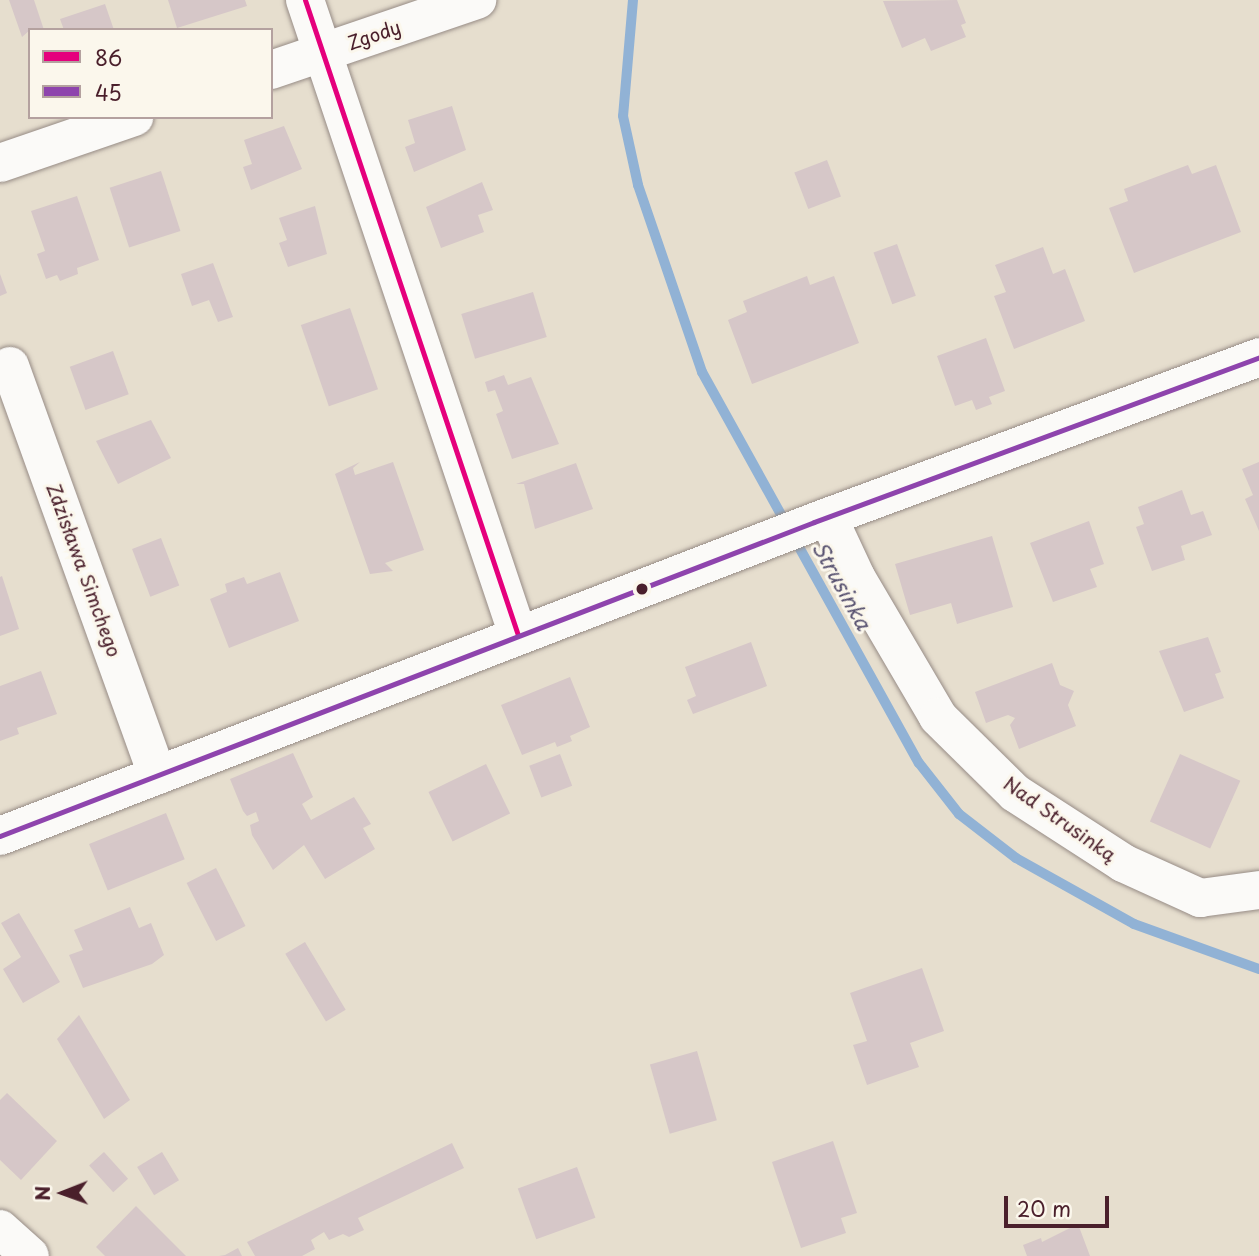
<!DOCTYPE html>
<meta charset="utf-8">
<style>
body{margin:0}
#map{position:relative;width:1259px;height:1256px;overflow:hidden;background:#e6dece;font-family:"Playpen Sans",sans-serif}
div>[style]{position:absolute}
.stream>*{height:10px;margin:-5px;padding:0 5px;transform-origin:5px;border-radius:5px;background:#91b2d5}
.building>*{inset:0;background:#d6c7c8;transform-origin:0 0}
.roads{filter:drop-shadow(0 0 2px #978c86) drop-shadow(0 0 2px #978c86)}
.street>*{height:38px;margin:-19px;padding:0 19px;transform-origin:19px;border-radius:19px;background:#fbfaf8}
.secondary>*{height:38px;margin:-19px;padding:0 19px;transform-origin:19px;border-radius:19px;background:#fbfaf8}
.bus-1>*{height:5px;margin:-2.5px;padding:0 2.5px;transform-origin:2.5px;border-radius:2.5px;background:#e5007d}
.bus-2>*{height:5px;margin:-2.5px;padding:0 2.5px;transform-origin:2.5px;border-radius:2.5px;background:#8e44ad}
.dots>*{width:19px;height:19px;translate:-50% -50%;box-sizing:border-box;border:4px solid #fbf7ec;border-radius:50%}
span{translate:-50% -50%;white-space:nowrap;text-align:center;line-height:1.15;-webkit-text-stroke:6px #fbf7ec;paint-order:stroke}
.street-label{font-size:19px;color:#4a1f2b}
.water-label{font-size:21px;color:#585270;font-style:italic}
.legend{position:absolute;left:28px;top:28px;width:245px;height:91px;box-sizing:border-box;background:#fbf7ec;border:2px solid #b4a19f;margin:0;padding:9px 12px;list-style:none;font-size:21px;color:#4a1f2b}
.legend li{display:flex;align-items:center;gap:14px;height:35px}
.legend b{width:35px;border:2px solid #b4a19f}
.north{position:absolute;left:28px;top:1158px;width:70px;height:70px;-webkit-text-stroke:5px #fbf7ec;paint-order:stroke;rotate:269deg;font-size:19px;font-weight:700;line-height:28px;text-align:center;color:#4a1f2b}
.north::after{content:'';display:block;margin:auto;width:24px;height:32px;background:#4a1f2b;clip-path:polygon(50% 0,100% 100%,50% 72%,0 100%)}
.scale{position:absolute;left:1004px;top:1196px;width:105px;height:32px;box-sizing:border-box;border:4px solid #4a1f2b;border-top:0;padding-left:9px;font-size:21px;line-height:24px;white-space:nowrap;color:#4a1f2b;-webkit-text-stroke:5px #fbf7ec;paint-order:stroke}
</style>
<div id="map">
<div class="stream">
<div style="left:633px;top:0;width:116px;rotate:94.9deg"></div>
<div style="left:623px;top:116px;width:71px;rotate:77.7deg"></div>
<div style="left:638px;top:185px;width:198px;rotate:71.1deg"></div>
<div style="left:702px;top:372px;width:447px;rotate:61deg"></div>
<div style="left:919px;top:763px;width:65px;rotate:51.9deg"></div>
<div style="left:959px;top:814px;width:72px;rotate:37.7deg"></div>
<div style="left:1016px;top:858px;width:135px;rotate:29.2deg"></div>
<div style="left:1134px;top:924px;width:133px;rotate:19.8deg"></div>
</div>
<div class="building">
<div style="clip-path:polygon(9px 0,34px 0,44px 30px,30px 30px,22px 37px)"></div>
<div style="clip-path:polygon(168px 0,245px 0,247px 6px,177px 28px)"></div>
<div style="clip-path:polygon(957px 0,966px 23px,961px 25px,966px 37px,931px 51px,925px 38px,902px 48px,883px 1px)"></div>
<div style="clip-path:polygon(105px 4px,114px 30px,64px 30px,60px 19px)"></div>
<div style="clip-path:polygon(452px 106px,466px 150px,414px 172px,405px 147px,415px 143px,408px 120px)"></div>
<div style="clip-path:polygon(284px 126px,302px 169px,251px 190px,243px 167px,252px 164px,244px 140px)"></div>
<div style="left:827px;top:160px;width:39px;height:35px;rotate:69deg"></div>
<div style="clip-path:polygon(1188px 165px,1192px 174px,1216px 165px,1241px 232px,1134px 273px,1109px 208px,1128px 201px,1124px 189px)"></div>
<div style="left:161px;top:171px;width:63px;height:54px;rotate:72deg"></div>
<div style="clip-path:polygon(482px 182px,493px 210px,478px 215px,484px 232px,441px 248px,426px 207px)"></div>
<div style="clip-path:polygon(77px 196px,99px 260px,77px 268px,78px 274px,60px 281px,57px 275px,46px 279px,37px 254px,45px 251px,31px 211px)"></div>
<div style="clip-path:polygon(315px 206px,327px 254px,288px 267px,279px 243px,287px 240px,279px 218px)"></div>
<div style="left:897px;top:244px;width:55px;height:25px;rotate:70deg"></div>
<div style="clip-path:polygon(1043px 247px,1053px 274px,1065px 269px,1085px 321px,1014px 349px,994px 296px,1006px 292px,995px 265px)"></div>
<div style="clip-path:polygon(213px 263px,233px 317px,218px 322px,209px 300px,192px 306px,181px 274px)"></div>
<div style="clip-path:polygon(0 274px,7px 293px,0 296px)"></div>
<div style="clip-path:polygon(807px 276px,810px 285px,834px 276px,859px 343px,752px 384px,728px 320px,747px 312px,743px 301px)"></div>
<div style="left:533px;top:292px;width:47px;height:75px;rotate:73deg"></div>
<div style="left:350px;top:308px;width:86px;height:52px;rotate:71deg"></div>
<div style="clip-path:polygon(986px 338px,1005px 391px,989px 397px,992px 404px,976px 410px,972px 400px,955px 406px,937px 356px)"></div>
<div style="left:113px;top:351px;width:46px;height:46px;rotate:70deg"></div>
<div style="clip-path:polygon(504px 375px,508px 385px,531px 377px,559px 444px,512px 459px,496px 414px,503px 411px,495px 390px,488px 392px,485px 382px)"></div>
<div style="clip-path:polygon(151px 420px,171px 458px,118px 484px,96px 441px)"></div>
<div style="clip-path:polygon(360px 462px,353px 468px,355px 475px,393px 462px,424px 550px,385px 563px,393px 571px,370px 574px,335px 474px)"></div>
<div style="clip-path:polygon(1259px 462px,1259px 531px,1245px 499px,1253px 495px,1242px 469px)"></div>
<div style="clip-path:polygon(576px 463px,593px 509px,535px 529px,524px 484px,516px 484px)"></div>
<div style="clip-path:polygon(1182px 490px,1191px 515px,1203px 511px,1212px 535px,1181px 546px,1185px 560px,1152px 571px,1136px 527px,1144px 524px,1138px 507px)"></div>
<div style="clip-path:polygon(1089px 521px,1104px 564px,1090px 569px,1097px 587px,1053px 602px,1030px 543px)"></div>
<div style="clip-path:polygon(992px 536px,1013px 607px,957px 624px,951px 603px,910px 615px,895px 564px)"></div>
<div style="left:161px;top:538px;width:51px;height:31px;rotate:69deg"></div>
<div style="clip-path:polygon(280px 572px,299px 621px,229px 648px,210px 599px,227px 592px,225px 584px,244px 577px,247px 584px)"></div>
<div style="clip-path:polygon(2px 576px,19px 629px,0 636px,0 577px)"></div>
<div style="clip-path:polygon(1208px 637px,1221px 672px,1215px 674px,1224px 698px,1184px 712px,1159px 651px)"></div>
<div style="clip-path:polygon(751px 642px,767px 686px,693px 714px,687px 700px,696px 696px,685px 667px)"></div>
<div style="clip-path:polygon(1052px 663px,1060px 685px,1074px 691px,1068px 705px,1076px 726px,1019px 749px,1010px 725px,1015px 718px,1008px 715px,986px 723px,975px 692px)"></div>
<div style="clip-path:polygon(41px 671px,57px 714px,17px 728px,19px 734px,0 741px,0 686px)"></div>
<div style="clip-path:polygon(570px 677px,590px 727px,570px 736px,572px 741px,557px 747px,555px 742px,522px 755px,501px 705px)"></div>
<div style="clip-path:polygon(293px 753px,313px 797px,302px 804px,311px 820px,354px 797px,371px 824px,363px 828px,375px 849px,325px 879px,304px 845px,273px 870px,252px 835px,250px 825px,259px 821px,256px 812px,247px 816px,243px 811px,230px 779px)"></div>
<div style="left:560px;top:754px;width:34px;height:33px;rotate:69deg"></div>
<div style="left:1180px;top:754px;width:66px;height:74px;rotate:24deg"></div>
<div style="left:486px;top:764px;width:55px;height:64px;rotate:64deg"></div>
<div style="left:166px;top:813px;width:50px;height:83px;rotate:68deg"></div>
<div style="left:216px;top:868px;width:65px;height:33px;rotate:63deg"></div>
<div style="clip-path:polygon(130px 907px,139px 928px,151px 923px,164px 955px,152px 964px,83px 988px,69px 955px,83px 950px,74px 930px)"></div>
<div style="clip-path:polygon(19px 913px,60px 982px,23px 1003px,3px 969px,21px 957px,1px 923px)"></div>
<div style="left:305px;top:942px;width:79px;height:23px;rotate:59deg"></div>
<div style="clip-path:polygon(922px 968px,944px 1031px,910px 1043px,919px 1067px,867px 1085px,853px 1045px,867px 1041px,850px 993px)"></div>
<div style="clip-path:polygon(79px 1015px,130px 1100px,104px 1119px,57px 1039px)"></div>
<div style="left:697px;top:1051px;width:72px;height:49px;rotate:74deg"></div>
<div style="clip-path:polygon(7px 1093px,57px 1141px,21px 1180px,0 1160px,0 1100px)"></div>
<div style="clip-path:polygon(833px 1141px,857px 1213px,841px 1218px,846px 1233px,801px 1248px,772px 1162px)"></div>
<div style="clip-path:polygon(452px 1143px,464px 1168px,358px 1218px,364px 1230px,349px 1237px,343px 1234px,329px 1240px,324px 1232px,311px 1240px,315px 1249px,302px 1256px,255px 1256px,247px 1242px)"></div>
<div style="left:104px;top:1152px;width:36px;height:20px;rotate:48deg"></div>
<div style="left:162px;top:1152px;width:33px;height:29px;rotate:59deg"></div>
<div style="left:577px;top:1167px;width:54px;height:63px;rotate:70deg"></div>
<div style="clip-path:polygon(136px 1206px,186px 1256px,105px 1256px,96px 1247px)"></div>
<div style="clip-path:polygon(1078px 1224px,1090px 1256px,1027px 1256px,1023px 1245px,1041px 1238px,1042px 1242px)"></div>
<div style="clip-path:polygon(238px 1248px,242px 1256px,219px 1256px,225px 1255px)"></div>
</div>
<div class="roads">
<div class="street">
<div style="left:305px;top:0;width:670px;rotate:71.46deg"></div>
<div style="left:271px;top:70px;width:218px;rotate:-18.8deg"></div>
<div style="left:0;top:163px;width:142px;rotate:-18.9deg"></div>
<div style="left:10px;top:366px;width:435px;rotate:70.2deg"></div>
<div style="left:828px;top:517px;width:66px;rotate:65deg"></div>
<div style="left:856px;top:577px;width:162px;rotate:59.6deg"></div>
<div style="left:938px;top:717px;width:108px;rotate:44.6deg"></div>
<div style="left:1015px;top:793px;width:129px;rotate:32.9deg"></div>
<div style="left:1123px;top:863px;width:85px;rotate:24.4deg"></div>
<div style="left:1200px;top:898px;width:60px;rotate:-7.7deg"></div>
<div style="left:0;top:836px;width:872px;rotate:-21.09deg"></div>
<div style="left:814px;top:522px;width:475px;rotate:-20.3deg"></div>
</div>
<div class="secondary">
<div style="left:0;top:1229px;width:40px;rotate:42deg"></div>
</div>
</div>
<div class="bus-1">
<div style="left:305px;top:0;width:670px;rotate:71.46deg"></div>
</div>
<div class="bus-2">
<div style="left:0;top:836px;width:872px;rotate:-21.09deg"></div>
<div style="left:814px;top:522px;width:475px;rotate:-20.3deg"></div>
</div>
<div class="dots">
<div style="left:642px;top:589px;background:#4a1f2b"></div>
</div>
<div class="street-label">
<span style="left:374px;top:35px;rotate:-19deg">Zgody</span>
<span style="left:84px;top:570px;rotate:70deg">Zdzisława Simchego</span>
<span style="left:1060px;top:819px;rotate:35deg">Nad Strusinką</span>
</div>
<div class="water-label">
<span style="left:843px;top:585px;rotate:61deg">Strusinka</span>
</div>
<ul class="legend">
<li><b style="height:9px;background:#e5007d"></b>86</li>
<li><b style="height:9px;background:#8e44ad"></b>45</li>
</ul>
<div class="north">N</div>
<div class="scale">20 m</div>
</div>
